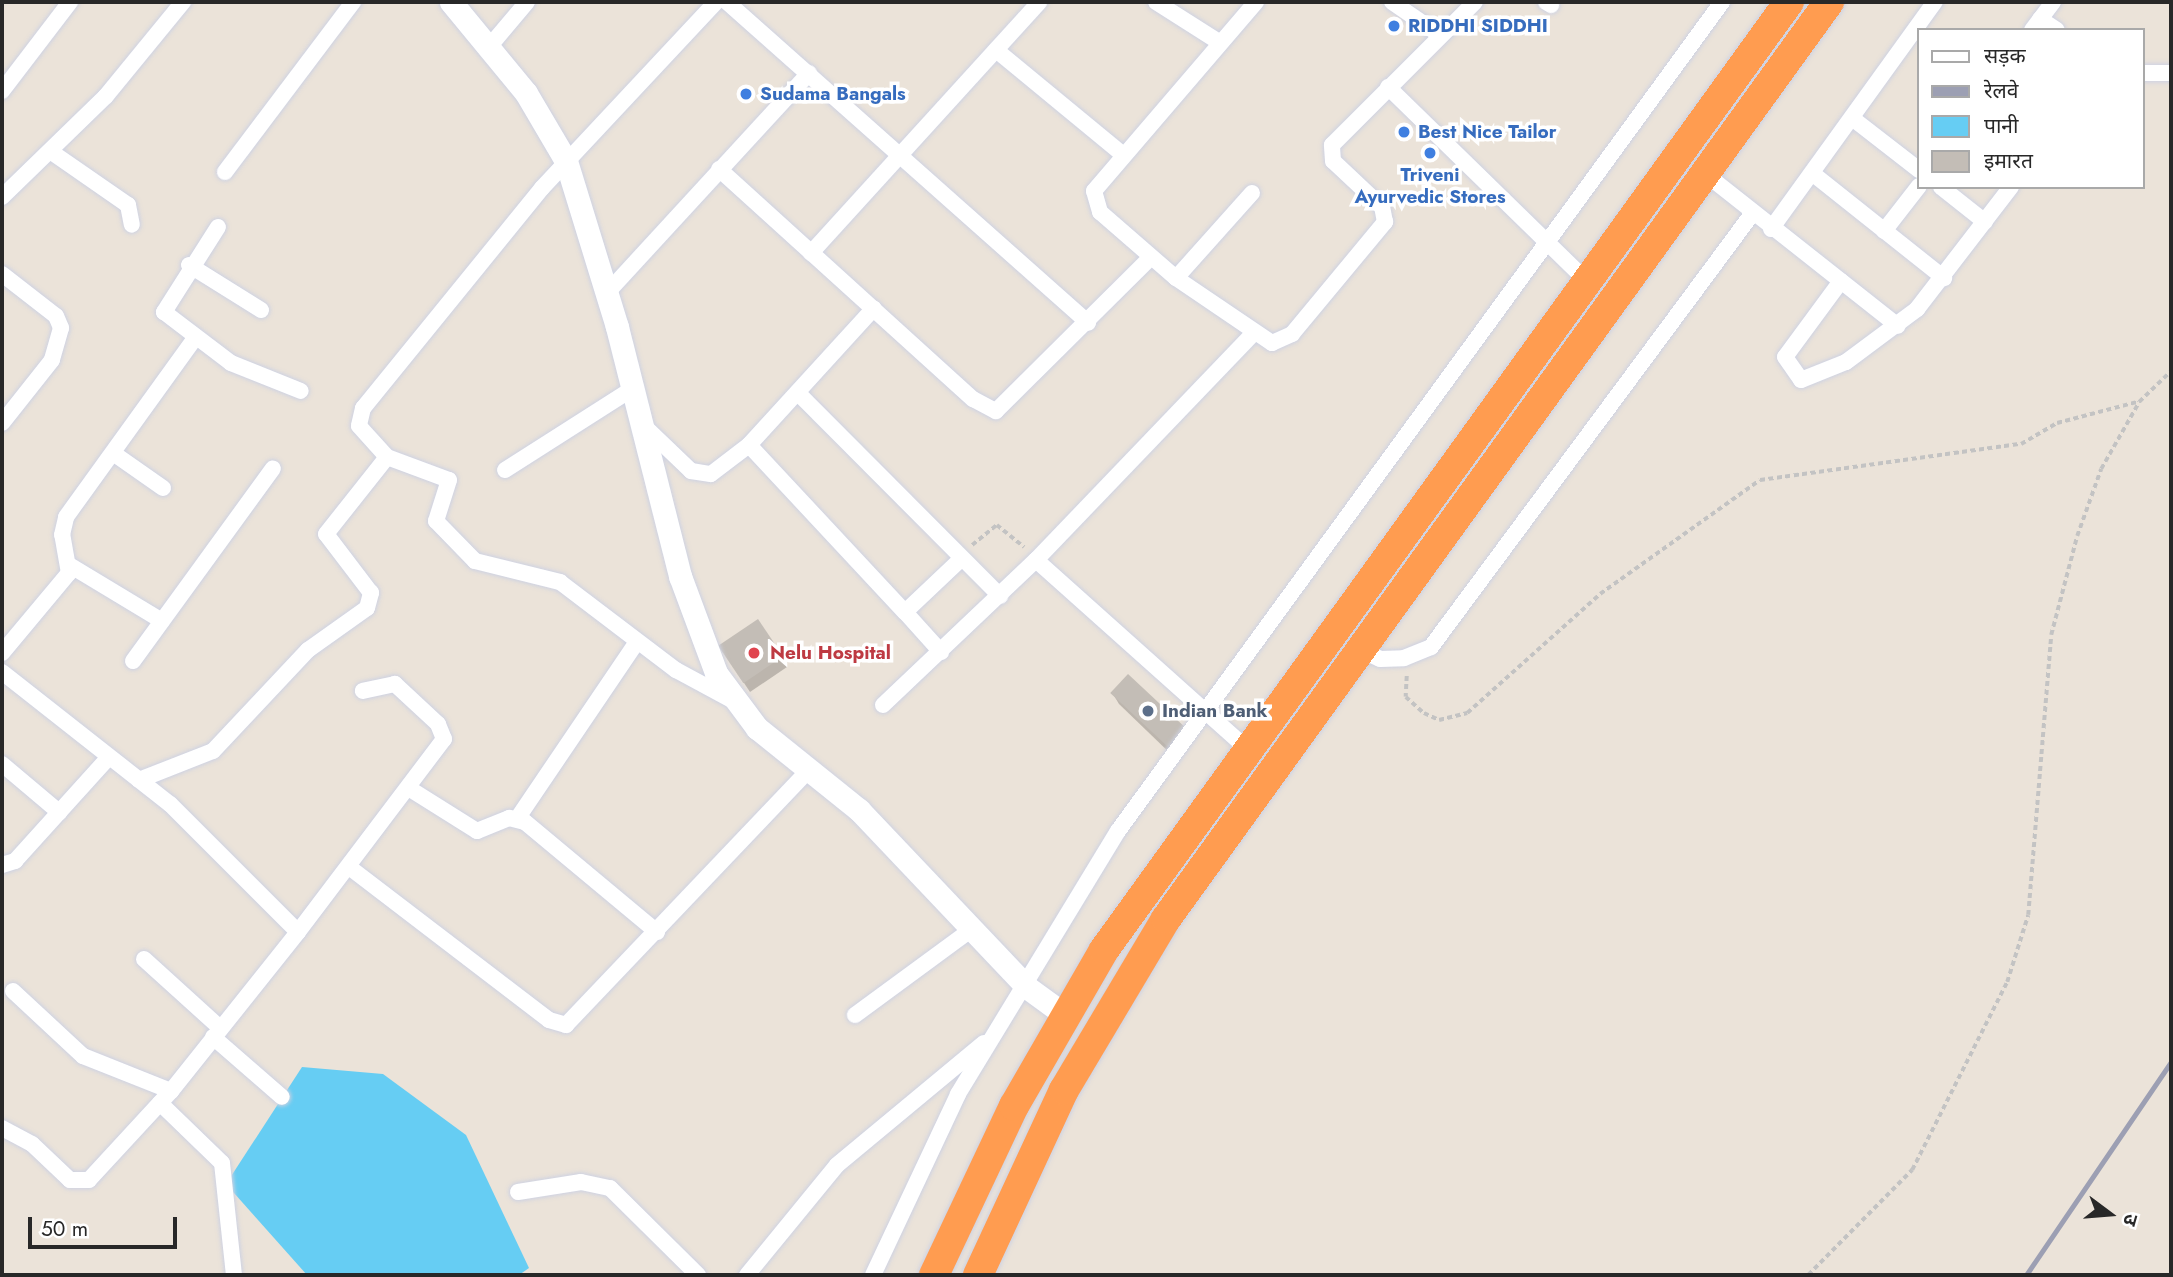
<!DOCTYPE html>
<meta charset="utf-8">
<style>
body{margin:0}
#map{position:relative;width:2173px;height:1277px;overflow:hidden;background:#ebe3d9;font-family:Jost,"Noto Sans Devanagari",sans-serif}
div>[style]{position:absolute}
.water>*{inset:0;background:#66cdf3}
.shadow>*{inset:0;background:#0003}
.building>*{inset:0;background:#c3bdb6;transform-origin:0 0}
.path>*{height:3.5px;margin-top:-1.75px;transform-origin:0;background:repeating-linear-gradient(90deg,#c3c3c3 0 5px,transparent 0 8.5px)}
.roads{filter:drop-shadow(0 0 2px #ced2e2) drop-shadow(0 0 2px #ced2e2)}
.street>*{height:16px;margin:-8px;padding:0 8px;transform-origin:8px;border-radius:8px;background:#fff}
.secondary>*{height:23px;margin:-11.5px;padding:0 11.5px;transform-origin:11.5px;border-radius:11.5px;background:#fff}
.highway>*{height:30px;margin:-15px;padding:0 15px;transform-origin:15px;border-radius:15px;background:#ff9c50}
.rail>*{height:5px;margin:-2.5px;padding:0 2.5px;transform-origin:2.5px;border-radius:2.5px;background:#9c9fb3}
.dots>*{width:19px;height:19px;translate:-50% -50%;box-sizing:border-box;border:4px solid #fff;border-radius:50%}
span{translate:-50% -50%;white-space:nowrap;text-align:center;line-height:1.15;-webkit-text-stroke:7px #fff;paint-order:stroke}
.shop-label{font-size:19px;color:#366cbe;font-weight:700}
.left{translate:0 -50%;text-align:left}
.health-label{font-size:19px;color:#be3a42;font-weight:700}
.service-label{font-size:19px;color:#4e5e75;font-weight:700}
.frame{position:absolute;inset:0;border:4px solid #282828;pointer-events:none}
.legend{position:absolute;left:1917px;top:28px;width:228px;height:161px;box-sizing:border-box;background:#fff;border:2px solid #a9a9a9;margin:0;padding:9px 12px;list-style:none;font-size:21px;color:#282828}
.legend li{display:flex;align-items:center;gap:14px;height:35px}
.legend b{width:35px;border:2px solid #a9a9a9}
.north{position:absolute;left:2075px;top:1179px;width:70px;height:70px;-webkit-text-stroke:5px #fff;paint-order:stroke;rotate:106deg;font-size:19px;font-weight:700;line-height:28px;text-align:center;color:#282828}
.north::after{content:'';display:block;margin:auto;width:24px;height:32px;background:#282828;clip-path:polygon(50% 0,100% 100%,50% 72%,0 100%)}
.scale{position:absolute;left:28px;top:1217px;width:149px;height:32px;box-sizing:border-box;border:4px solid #282828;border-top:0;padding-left:9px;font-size:21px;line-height:24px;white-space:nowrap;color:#282828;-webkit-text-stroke:5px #fff;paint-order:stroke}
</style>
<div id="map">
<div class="water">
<div style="clip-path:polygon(302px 1067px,383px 1074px,466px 1135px,529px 1268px,519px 1275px,307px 1275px,226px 1184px)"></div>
</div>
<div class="shadow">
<div style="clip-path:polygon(726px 656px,781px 657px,787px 667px,750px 692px)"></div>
<div style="clip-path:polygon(1113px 694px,1189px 739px,1175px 758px,1119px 704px)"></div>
</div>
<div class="building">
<div style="left:758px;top:619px;width:45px;height:48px;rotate:56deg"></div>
<div style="left:1128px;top:674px;width:79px;height:26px;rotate:43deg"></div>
</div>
<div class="path">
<div style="left:972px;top:545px;width:32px;rotate:-39deg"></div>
<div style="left:997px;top:525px;width:35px;rotate:39deg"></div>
<div style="left:1407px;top:676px;width:21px;rotate:93deg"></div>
<div style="left:1406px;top:697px;width:24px;rotate:42deg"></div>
<div style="left:1424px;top:713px;width:17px;rotate:25deg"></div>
<div style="left:1439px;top:720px;width:29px;rotate:-14deg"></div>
<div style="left:1467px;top:713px;width:178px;rotate:-41.8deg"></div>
<div style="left:1600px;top:594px;width:196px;rotate:-35.5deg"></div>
<div style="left:1760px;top:480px;width:263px;rotate:-7.9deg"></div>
<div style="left:2021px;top:444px;width:42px;rotate:-30.3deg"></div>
<div style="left:2057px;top:423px;width:83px;rotate:-14.7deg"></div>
<div style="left:1808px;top:1275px;width:148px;rotate:-45.3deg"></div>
<div style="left:1912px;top:1170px;width:211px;rotate:-63.2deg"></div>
<div style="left:2007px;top:982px;width:70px;rotate:-72.6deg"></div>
<div style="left:2028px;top:915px;width:281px;rotate:-85.3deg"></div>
<div style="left:2051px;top:635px;width:102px;rotate:-75.3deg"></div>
<div style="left:2077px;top:536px;width:71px;rotate:-70.3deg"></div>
<div style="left:2101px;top:469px;width:77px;rotate:-60.4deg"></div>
<div style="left:2139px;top:402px;width:45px;rotate:-44.1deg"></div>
</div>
<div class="roads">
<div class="street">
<div style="left:716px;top:2px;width:255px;rotate:133.1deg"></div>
<div style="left:542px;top:188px;width:284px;rotate:129.1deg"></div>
<div style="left:363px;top:408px;width:18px;rotate:103deg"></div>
<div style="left:359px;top:426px;width:42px;rotate:47.9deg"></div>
<div style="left:387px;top:457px;width:66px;rotate:20.4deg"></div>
<div style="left:449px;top:480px;width:43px;rotate:107.6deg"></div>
<div style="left:436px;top:521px;width:56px;rotate:45.7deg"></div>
<div style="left:475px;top:561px;width:88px;rotate:13.9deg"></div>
<div style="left:560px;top:582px;width:146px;rotate:37.2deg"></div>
<div style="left:676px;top:670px;width:69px;rotate:28.4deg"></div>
<div style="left:727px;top:2px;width:483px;rotate:41.6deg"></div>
<div style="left:1156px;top:2px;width:75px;rotate:32.4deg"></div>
<div style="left:1256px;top:2px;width:249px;rotate:130.6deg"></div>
<div style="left:1094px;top:191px;width:22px;rotate:74deg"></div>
<div style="left:1100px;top:212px;width:101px;rotate:41deg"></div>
<div style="left:1176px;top:278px;width:116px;rotate:34.1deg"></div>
<div style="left:1272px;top:343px;width:22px;rotate:-24deg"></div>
<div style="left:1292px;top:334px;width:146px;rotate:-50.3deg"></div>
<div style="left:1385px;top:222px;width:15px;rotate:-101deg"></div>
<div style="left:1382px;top:207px;width:67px;rotate:-136.8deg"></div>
<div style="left:1333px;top:161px;width:16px;rotate:-94deg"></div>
<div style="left:1332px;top:145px;width:202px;rotate:-45deg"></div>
<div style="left:1392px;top:2px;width:58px;rotate:34.5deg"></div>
<div style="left:1546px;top:2px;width:6px;rotate:31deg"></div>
<div style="left:2040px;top:19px;width:20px;rotate:33deg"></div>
<div style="left:2032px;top:30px;width:35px;rotate:-53deg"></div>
<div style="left:489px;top:47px;width:59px;rotate:-49.8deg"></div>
<div style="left:996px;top:50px;width:162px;rotate:39.5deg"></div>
<div style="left:2143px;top:73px;width:28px"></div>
<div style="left:1388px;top:87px;width:277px;rotate:44.3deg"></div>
<div style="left:2px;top:91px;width:112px;rotate:-52.6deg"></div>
<div style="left:1852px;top:118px;width:85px;rotate:37.8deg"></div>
<div style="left:50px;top:151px;width:95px;rotate:34.7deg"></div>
<div style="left:128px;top:205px;width:20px;rotate:79deg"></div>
<div style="left:719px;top:169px;width:343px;rotate:42.2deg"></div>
<div style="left:973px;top:399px;width:26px;rotate:28deg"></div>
<div style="left:996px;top:411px;width:218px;rotate:-44.8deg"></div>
<div style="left:225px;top:172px;width:213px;rotate:-53deg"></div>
<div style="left:1703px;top:172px;width:248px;rotate:38.3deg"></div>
<div style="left:1812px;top:173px;width:169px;rotate:38.5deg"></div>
<div style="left:1941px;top:187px;width:56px;rotate:38.5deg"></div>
<div style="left:2px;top:197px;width:145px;rotate:-44.2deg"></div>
<div style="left:106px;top:96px;width:122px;rotate:-50.7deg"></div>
<div style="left:218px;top:227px;width:101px;rotate:122.4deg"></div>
<div style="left:164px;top:312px;width:84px;rotate:37.3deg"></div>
<div style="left:231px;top:363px;width:75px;rotate:21.8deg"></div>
<div style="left:1771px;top:229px;width:280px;rotate:-54.2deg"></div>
<div style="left:1884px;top:231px;width:57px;rotate:-52.1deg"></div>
<div style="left:811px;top:253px;width:339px;rotate:-47.7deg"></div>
<div style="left:189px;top:265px;width:85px;rotate:32deg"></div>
<div style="left:2px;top:274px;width:68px;rotate:37.9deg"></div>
<div style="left:56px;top:316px;width:13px;rotate:67deg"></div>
<div style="left:61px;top:328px;width:33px;rotate:106deg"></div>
<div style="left:52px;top:360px;width:80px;rotate:128.4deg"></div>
<div style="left:1176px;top:278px;width:114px;rotate:-48.2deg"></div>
<div style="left:1841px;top:281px;width:94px;rotate:126.4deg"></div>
<div style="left:1785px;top:357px;width:28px;rotate:55deg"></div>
<div style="left:1801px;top:380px;width:48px;rotate:-21.8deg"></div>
<div style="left:1846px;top:362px;width:89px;rotate:-36.7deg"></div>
<div style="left:1917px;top:309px;width:154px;rotate:-52.4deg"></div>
<div style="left:606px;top:294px;width:300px;rotate:-47.4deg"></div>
<div style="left:799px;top:394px;width:285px;rotate:45.1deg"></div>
<div style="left:642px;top:424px;width:68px;rotate:43.8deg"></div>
<div style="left:691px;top:471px;width:20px;rotate:9deg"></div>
<div style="left:711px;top:474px;width:48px;rotate:-37.3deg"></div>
<div style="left:749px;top:445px;width:185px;rotate:-47.6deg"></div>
<div style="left:749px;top:445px;width:229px;rotate:47deg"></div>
<div style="left:905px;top:612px;width:76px;rotate:-43.4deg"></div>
<div style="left:113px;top:453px;width:61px;rotate:35deg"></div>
<div style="left:505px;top:470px;width:151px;rotate:-32.5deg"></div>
<div style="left:1036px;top:560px;width:280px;rotate:41.8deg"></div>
<div style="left:71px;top:566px;width:106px;rotate:31.1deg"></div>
<div style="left:905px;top:612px;width:54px;rotate:48deg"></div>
<div style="left:1361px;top:650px;width:21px;rotate:25deg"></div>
<div style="left:1380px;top:659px;width:24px;rotate:-2deg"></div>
<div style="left:1404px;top:658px;width:29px;rotate:-22deg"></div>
<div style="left:1431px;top:647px;width:539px;rotate:-53.45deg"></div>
<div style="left:2px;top:653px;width:104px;rotate:-50.1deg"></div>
<div style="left:69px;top:573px;width:39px;rotate:-100deg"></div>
<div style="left:62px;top:535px;width:18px;rotate:-77deg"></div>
<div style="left:66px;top:517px;width:222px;rotate:-54.2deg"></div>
<div style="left:133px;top:661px;width:238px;rotate:-54deg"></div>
<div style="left:2px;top:672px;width:214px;rotate:38.2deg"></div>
<div style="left:170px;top:804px;width:181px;rotate:45deg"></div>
<div style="left:298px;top:932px;width:203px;rotate:128.6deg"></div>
<div style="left:171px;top:1091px;width:121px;rotate:132.7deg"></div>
<div style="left:89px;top:1180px;width:19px;rotate:180deg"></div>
<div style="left:70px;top:1180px;width:52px;rotate:-136.5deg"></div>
<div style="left:32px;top:1144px;width:34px;rotate:-152deg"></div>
<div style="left:883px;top:705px;width:211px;rotate:-43.5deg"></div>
<div style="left:1036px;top:560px;width:315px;rotate:-46.2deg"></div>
<div style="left:2px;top:764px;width:75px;rotate:40.1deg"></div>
<div style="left:139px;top:780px;width:79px;rotate:-21.4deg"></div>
<div style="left:213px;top:751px;width:139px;rotate:-46.8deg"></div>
<div style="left:308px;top:650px;width:72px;rotate:-35.4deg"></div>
<div style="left:367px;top:608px;width:16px;rotate:-75deg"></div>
<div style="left:371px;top:593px;width:74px;rotate:-127.3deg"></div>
<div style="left:326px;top:534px;width:98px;rotate:-51.6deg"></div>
<div style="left:410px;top:789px;width:79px;rotate:32.1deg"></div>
<div style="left:477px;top:831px;width:35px;rotate:-22deg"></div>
<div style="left:509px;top:818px;width:16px;rotate:14deg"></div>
<div style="left:525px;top:822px;width:172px;rotate:39.8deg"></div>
<div style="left:517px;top:819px;width:214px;rotate:-55.9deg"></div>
<div style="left:2px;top:865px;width:14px;rotate:-17deg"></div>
<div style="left:15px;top:861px;width:140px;rotate:-47.9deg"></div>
<div style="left:349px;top:867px;width:252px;rotate:37.4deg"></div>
<div style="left:549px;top:1020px;width:18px;rotate:16deg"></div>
<div style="left:566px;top:1025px;width:352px;rotate:-46.4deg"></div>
<div style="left:298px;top:932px;width:242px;rotate:-52.9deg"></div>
<div style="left:444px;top:739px;width:16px;rotate:-112deg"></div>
<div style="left:438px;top:724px;width:59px;rotate:-137.1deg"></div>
<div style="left:395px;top:684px;width:33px;rotate:168deg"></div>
<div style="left:144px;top:959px;width:103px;rotate:42.2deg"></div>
<div style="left:13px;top:991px;width:96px;rotate:42.9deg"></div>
<div style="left:83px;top:1056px;width:95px;rotate:21.7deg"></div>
<div style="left:855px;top:1015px;width:145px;rotate:-36.3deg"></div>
<div style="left:213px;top:1037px;width:91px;rotate:41deg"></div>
<div style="left:160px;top:1103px;width:86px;rotate:44.1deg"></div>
<div style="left:222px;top:1163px;width:113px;rotate:83.9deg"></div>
<div style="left:518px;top:1192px;width:64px;rotate:-9deg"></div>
<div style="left:581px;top:1182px;width:30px;rotate:12deg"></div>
<div style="left:610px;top:1188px;width:124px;rotate:44.7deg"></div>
<div style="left:747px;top:1275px;width:142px;rotate:-50.7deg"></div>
<div style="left:837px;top:1165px;width:191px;rotate:-39.7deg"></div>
<div style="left:873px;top:1275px;width:200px;rotate:-64.8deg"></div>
<div style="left:958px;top:1094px;width:308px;rotate:-58.7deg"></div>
<div style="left:1118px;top:831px;width:1026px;rotate:-53.92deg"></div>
</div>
<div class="secondary">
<div style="left:451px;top:2px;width:118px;rotate:50.5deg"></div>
<div style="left:526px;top:93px;width:79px;rotate:59.5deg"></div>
<div style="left:566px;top:161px;width:174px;rotate:72.9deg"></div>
<div style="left:617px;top:327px;width:257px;rotate:75.8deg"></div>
<div style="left:680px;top:576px;width:103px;rotate:69.6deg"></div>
<div style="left:716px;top:673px;width:69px;rotate:53.3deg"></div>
<div style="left:757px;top:728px;width:131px;rotate:38.8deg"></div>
<div style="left:859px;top:810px;width:245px;rotate:46.5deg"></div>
<div style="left:1028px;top:988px;width:46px;rotate:36.1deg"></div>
</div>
<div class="highway">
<div style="left:934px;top:1275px;width:187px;rotate:-64.7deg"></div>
<div style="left:1014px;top:1106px;width:180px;rotate:-60deg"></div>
<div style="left:1104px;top:950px;width:1170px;rotate:-54.15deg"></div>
<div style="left:978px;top:1275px;width:204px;rotate:-65.1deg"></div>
<div style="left:1064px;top:1090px;width:199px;rotate:-59.2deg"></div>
<div style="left:1166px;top:919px;width:1132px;rotate:-54.13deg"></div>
</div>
</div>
<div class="rail">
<div style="left:2026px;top:1275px;width:258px;rotate:-55.8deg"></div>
</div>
<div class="dots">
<div style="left:1394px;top:26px;background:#3f7fe0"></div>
<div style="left:746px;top:94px;background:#3f7fe0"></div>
<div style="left:1404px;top:132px;background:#3f7fe0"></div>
<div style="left:1430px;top:153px;background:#3f7fe0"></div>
<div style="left:754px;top:653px;background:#e0444e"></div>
<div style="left:1148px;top:711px;background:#5c6f8a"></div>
</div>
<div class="shop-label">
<span class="left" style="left:1408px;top:26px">RIDDHI SIDDHI</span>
<span class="left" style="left:760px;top:94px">Sudama Bangals</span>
<span class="left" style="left:1418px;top:132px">Best Nice Tailor</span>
<span style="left:1430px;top:186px">Triveni<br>Ayurvedic Stores</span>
</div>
<div class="health-label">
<span class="left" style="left:770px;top:653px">Nelu Hospital</span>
</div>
<div class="service-label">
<span class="left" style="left:1162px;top:711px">Indian Bank</span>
</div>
<div class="frame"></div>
<ul class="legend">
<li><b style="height:9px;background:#fff"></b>सड़क</li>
<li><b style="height:9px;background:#9c9fb3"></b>रेलवे</li>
<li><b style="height:19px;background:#66cdf3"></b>पानी</li>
<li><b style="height:19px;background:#c3bdb6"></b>इमारत</li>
</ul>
<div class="north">उ</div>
<div class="scale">50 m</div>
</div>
